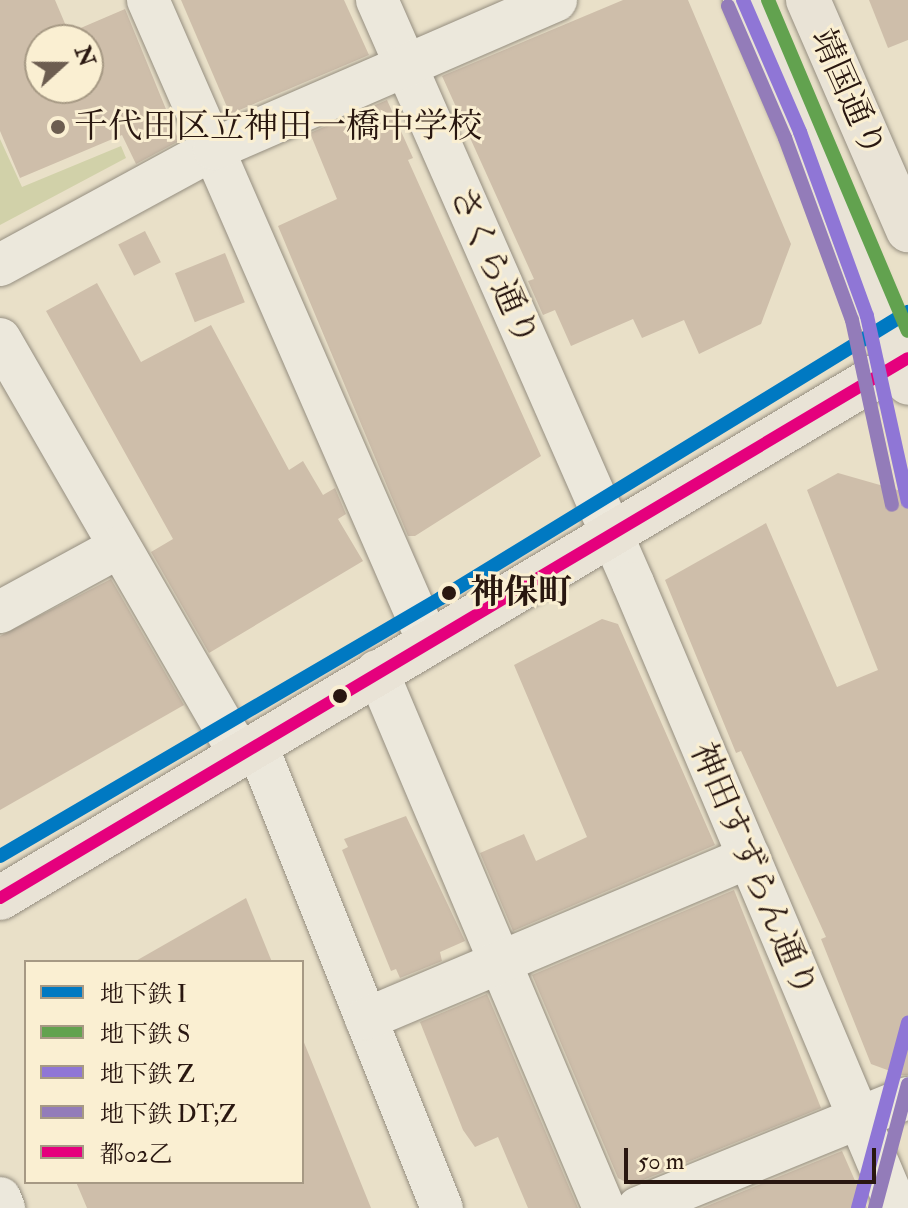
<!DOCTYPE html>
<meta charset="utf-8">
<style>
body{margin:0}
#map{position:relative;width:908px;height:1208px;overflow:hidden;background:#e9e0c8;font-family:"IM FELL Double Pica","Noto Serif JP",serif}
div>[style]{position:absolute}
.green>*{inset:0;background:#d1d1a9}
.building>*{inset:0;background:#cebeaa;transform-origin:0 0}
.roads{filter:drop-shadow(0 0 2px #958e80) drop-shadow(0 0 2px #958e80)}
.minor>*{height:42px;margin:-21px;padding:0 21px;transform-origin:21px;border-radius:21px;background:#ece8dc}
.major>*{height:44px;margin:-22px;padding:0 22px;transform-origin:22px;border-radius:22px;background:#e9e3d6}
.bus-1>*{height:12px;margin:-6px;padding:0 6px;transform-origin:6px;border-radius:6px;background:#e5007d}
.metro-1>*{height:14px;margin:-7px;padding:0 7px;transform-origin:7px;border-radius:7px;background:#0079c2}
.metro-2>*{height:14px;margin:-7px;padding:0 7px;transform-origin:7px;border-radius:7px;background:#62a24f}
.metro-3>*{height:14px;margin:-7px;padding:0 7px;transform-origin:7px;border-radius:7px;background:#8f76d6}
.metro-4>*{height:14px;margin:-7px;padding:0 7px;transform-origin:7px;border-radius:7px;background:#937cb9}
.dots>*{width:22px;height:22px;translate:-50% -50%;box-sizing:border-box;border:4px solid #faefd2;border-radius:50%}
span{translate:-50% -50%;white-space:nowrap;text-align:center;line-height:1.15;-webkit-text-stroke:6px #faefd2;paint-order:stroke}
.street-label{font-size:34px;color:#291710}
.poi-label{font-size:34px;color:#291710}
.left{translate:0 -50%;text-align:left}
.stop-label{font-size:34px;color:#291710;font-weight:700}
.legend{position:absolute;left:24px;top:960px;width:280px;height:224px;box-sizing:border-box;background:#faefd2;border:2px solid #a69984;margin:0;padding:10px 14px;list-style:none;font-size:24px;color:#291710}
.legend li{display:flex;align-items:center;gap:16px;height:40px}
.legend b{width:40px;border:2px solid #a69984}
.north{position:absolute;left:24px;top:24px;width:80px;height:80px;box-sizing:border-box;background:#faefd2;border:2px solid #a69984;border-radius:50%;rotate:69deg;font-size:22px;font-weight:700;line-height:32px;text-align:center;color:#291710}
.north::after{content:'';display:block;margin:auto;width:28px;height:36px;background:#6c5d50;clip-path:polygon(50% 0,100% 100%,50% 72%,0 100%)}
.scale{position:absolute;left:624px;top:1148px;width:252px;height:36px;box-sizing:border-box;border:4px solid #291710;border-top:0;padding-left:10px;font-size:24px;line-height:28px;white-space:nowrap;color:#291710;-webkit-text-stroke:6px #faefd2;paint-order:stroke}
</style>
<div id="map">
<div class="green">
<div style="clip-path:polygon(0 139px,22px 187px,121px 146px,126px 158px,0 225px)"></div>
</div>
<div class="building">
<div style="clip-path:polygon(evenodd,0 0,55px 0,69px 33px,125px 9px,179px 141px,136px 164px,122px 135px,20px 178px,0 131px,0 0,40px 40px,88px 40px,88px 88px,40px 88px,40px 40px)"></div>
<div style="clip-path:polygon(181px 0,344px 0,369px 55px,230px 114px)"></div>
<div style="clip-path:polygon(623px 0,688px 0,791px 244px,761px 324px,699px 354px,684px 320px,642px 338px,633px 319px,571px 346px,555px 310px,543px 315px,528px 281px,534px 279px,442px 76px)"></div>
<div style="clip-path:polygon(869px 0,908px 0,908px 40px,888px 48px)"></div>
<div style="clip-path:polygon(387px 100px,413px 158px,408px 160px,541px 456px,415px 536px,408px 536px,278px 226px,337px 199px,310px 133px)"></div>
<div style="left:145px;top:231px;width:35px;height:30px;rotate:63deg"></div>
<div style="left:225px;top:253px;width:53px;height:54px;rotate:68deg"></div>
<div style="clip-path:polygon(97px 283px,141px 362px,211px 325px,289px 470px,303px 461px,323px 495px,335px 488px,346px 514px,338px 519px,363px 561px,209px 653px,151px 552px,173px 539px,46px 311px)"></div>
<div style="clip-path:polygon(838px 473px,908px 493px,908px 1075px,901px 1075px,871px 1064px,821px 939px,826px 937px,741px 751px,736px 753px,665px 580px,766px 523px,837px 687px,878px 670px,807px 490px)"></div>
<div style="clip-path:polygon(111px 579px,184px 705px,0 810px,0 636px)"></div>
<div style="clip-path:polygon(602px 619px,618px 624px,715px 845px,513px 931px,480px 853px,524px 834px,536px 861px,587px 837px,514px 665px)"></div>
<div style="clip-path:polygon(406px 816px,465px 941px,440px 952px,442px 961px,400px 978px,396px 969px,391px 971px,342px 850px,348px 847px,344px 839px)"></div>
<div style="clip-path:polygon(734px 890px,821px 1108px,631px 1185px,618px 1178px,532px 975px)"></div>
<div style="clip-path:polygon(246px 898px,272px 962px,134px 962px)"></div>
<div style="clip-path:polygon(487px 994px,578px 1208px,528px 1208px,498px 1137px,475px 1147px,463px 1130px,420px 1022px)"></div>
<div style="clip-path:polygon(303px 1040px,371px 1208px,87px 1208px,76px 1182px,302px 1182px)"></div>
<div style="clip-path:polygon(842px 1151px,867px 1208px,702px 1208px)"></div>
</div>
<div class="roads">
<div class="minor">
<div style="left:148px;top:0;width:697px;rotate:66.41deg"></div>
<div style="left:377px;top:0;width:637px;rotate:66.29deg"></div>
<div style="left:633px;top:583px;width:678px;rotate:67.1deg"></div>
<div style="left:0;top:265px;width:243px;rotate:-28.5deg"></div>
<div style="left:214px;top:149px;width:373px;rotate:-23.5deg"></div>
<div style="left:0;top:339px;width:482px;rotate:60deg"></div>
<div style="left:0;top:612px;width:136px;rotate:-28.6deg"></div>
<div style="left:377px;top:671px;width:583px;rotate:67.09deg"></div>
<div style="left:257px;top:746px;width:498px;rotate:68.2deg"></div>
<div style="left:366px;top:1019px;width:416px;rotate:-22.9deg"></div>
<div style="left:0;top:1198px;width:11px;rotate:68deg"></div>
<div style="left:638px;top:1208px;width:292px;rotate:-22.2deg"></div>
</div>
<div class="major">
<div style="left:745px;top:0;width:416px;rotate:66.9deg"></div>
<div style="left:808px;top:0;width:251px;rotate:66.5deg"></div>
<div style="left:0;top:898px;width:1056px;rotate:-30.74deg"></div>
</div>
</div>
<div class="bus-1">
<div style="left:0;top:898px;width:1056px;rotate:-30.74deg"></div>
</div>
<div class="metro-1">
<div style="left:0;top:856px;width:511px;rotate:-30.33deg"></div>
<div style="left:441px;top:598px;width:548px;rotate:-31.48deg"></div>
</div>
<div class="metro-2">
<div style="left:768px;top:0;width:359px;rotate:67.1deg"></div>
</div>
<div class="metro-3">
<div style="left:743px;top:0;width:144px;rotate:66.6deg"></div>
<div style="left:800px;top:132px;width:196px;rotate:70deg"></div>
<div style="left:867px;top:316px;width:190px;rotate:77.6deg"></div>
<div style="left:858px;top:1208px;width:192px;rotate:-74.9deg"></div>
</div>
<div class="metro-4">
<div style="left:728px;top:6px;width:144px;rotate:66.6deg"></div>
<div style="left:785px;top:138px;width:194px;rotate:69.8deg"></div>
<div style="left:852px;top:320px;width:189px;rotate:77.8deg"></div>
<div style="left:875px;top:1208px;width:128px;rotate:-75.1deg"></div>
</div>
<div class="dots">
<div style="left:58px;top:127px;background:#6c5d50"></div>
<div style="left:449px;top:593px;background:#291710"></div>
<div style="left:340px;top:696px;background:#291710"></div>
</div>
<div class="street-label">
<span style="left:848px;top:93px;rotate:66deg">靖国通り</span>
<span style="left:494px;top:266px;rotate:66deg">さくら通り</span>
<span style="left:754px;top:870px;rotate:67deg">神田すずらん通り</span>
</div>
<div class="poi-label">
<span class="left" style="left:74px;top:127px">千代田区立神田一橋中学校</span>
</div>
<div class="stop-label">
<span class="left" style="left:470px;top:593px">神保町</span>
</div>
<ul class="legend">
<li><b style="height:10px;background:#0079c2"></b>地下鉄 I</li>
<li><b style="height:10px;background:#62a24f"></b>地下鉄 S</li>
<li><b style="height:10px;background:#8f76d6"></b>地下鉄 Z</li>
<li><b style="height:10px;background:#937cb9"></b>地下鉄 DT;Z</li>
<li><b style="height:10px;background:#e5007d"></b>都02乙</li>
</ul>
<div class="north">N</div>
<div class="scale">50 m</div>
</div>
